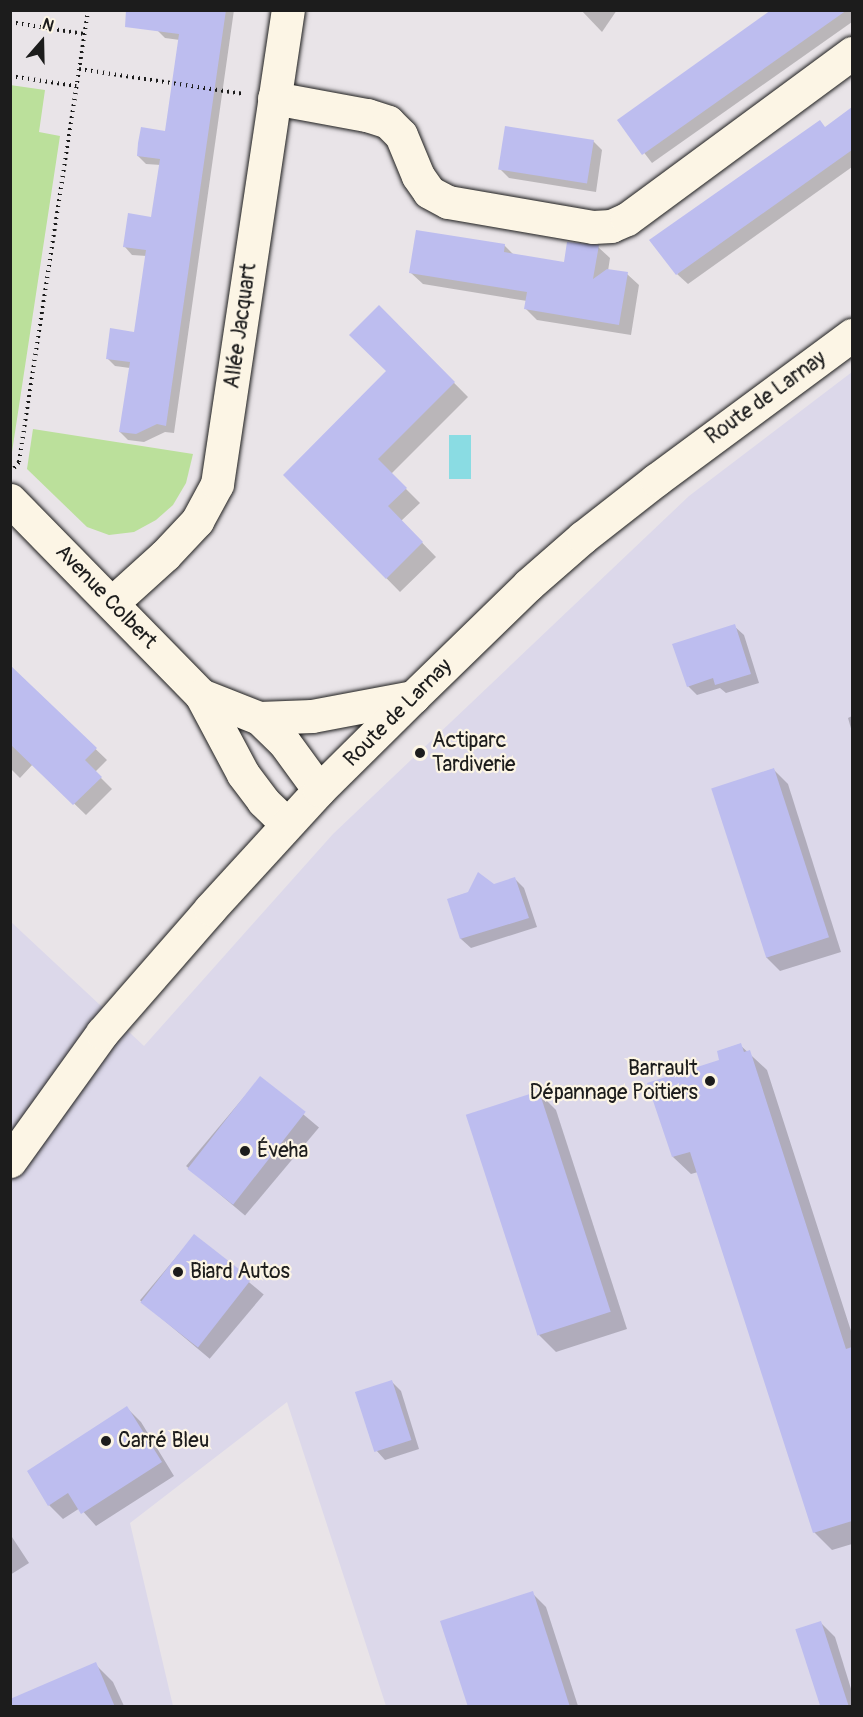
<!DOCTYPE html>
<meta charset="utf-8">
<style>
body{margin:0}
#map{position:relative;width:863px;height:1717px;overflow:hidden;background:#e9e4e8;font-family:Pangolin,sans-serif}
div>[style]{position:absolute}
.built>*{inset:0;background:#dcd8ea}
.green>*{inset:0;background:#bbe09b}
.water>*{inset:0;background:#8adce3;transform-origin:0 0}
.shadow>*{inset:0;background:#0003;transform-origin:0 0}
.building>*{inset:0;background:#bdbdef;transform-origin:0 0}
.path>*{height:4px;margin-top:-2px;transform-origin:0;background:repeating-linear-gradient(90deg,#1c1c1c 0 1.5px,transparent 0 6px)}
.roads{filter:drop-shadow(0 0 2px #1c1c1c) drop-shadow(0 0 2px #1c1c1c)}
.minor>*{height:33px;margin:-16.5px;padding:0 16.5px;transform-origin:16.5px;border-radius:16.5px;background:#fcf5e5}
.tertiary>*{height:33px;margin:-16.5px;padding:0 16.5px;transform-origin:16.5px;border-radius:16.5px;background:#fcf5e5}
.dots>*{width:16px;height:16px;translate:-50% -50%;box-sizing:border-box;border:3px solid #fcf5e5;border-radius:50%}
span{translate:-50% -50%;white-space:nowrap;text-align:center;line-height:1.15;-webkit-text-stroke:4.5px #fcf5e5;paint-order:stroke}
.street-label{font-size:21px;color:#1c1c1c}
.poi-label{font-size:21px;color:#1c1c1c}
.left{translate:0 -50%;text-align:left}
.right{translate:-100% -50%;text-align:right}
.frame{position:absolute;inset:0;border:12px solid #1c1c1c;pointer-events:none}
.north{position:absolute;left:12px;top:12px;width:60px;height:60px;-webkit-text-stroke:4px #fcf5e5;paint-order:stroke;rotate:20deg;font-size:16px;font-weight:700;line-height:24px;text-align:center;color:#1c1c1c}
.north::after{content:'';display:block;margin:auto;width:21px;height:27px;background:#1c1c1c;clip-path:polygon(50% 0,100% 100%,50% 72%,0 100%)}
</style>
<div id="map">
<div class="built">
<div style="clip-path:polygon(852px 372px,852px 1706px,386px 1706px,287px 1402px,130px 1523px,173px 1706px,11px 1706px,10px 921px,144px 1046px,333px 834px,689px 496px)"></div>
</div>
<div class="green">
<div style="clip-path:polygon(10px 85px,45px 90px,39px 132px,60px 136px,12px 452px)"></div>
<div style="clip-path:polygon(33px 429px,193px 454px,186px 483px,173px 505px,156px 520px,134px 532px,109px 535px,87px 527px,27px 469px)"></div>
</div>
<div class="water">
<div style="left:449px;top:435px;width:22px;height:44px"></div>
</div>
<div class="shadow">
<div style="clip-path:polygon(160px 10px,234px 10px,174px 433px,165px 432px,144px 442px,128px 440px,120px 432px,130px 368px,115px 366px,107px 358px,135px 333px,147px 256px,132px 255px,125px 247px,153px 219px,161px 165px,146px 164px,138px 156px,166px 132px,180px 40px,165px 38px,157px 30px)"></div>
<div style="clip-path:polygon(581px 10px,617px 10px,602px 32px)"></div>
<div style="clip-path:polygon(774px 10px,852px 10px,852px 22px,652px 163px,619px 120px)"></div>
<div style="clip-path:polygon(852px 109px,852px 167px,688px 284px,677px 274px,826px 128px)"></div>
<div style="clip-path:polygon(593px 141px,602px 150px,596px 192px,509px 178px,500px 169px)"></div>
<div style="clip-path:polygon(504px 245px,514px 255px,565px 264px,598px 247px,610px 258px,608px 271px,627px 274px,639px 285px,631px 335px,537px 320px,525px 308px,527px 301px,423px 284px,411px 273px)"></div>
<div style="clip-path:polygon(379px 307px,468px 397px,391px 474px,420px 503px,401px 521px,436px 557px,400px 592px,285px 475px,388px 371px)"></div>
<div style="clip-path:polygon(734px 626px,744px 635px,759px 683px,726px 693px,720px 688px,697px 695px,688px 686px)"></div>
<div style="clip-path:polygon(10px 667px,107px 760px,95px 772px,112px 789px,86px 815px,33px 764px,20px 778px,10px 768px)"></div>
<div style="clip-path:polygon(852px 716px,852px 732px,848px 718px)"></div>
<div style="clip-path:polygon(774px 770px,788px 784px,841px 952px,780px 971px,766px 957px)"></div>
<div style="clip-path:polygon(515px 879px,524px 888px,537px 927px,471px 948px,461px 939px,449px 900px)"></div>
<div style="clip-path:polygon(740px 1045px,767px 1070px,852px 1334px,852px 1544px,832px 1550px,814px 1532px,698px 1172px,691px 1174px,673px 1157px,721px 1061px)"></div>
<div style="left:260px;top:1078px;width:77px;height:115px;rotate:40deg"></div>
<div style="clip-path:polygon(538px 1092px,556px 1110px,627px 1329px,556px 1352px,538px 1334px)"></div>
<div style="left:194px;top:1236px;width:91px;height:84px;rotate:40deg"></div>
<div style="clip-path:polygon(392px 1382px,401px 1391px,419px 1449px,385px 1460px,376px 1450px)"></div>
<div style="clip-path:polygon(127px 1408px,141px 1422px,174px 1476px,96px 1526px,80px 1508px,63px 1519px,49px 1505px,29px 1471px)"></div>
<div style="clip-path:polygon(10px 1534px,29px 1563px,10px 1575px)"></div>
<div style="clip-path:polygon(532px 1593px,546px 1607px,578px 1706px,470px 1706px)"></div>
<div style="clip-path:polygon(821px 1623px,835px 1637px,852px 1692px,852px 1706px,823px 1706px)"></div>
<div style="clip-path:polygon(95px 1664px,113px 1682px,124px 1706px,10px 1706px)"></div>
</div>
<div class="building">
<div style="clip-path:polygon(126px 10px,226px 10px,166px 426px,157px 424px,136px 434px,119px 432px,130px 362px,106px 359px,110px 328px,134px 332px,146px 250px,123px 247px,128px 213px,151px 217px,160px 159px,137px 156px,138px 143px,141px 127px,165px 131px,179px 34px,125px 27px)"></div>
<div style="clip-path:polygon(771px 10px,847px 10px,642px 155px,617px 120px)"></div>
<div style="clip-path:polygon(852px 107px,852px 150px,676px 275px,649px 240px,820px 120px,825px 127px)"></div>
<div style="left:505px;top:126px;width:90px;height:44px;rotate:9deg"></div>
<div style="clip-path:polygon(416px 230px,505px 244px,504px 252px,564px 262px,567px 242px,599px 245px,593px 279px,607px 269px,628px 272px,619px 325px,524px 309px,527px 292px,409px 273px)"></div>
<div style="clip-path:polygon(379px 305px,455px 382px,378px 459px,407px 488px,388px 506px,423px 542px,386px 579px,283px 475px,386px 371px,349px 335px)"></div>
<div style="clip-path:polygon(735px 624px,751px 674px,715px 685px,713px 678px,687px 687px,672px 644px)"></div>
<div style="clip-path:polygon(10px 665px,97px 748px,85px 760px,102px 777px,73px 805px,10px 744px)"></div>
<div style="left:774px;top:768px;width:178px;height:66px;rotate:72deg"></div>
<div style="clip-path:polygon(478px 872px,494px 884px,515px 877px,529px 918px,460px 939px,447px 899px,468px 892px)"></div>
<div style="clip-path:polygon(741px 1043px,744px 1052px,750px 1050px,846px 1349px,852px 1347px,852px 1521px,813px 1533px,690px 1152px,672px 1157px,647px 1083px,719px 1060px,717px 1051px)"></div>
<div style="left:260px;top:1076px;width:58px;height:118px;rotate:38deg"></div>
<div style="left:539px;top:1091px;width:232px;height:77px;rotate:72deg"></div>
<div style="left:194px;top:1234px;width:73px;height:87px;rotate:38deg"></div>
<div style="left:392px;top:1380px;width:63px;height:39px;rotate:72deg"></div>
<div style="clip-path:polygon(127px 1406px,162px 1462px,81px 1514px,68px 1493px,48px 1506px,27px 1471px)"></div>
<div style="clip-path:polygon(533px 1591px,570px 1707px,468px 1707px,440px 1621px)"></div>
<div style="left:821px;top:1621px;width:90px;height:27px;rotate:72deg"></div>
<div style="clip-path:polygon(96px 1662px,115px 1707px,10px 1707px,10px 1699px)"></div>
</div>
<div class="path">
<div style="left:10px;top:22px;width:75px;rotate:9.2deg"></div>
<div style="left:79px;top:69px;width:167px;rotate:8.6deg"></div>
<div style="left:10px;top:76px;width:67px;rotate:8.6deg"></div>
<div style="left:14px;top:468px;width:8px;rotate:-50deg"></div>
<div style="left:19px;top:462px;width:457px;rotate:-81.3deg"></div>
</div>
<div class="roads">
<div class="minor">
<div style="left:274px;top:98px;width:95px;rotate:10.4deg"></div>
<div style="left:367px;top:115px;width:22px;rotate:18deg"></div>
<div style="left:388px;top:122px;width:18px;rotate:45deg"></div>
<div style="left:401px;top:135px;width:44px;rotate:67.5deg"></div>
<div style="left:418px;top:176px;width:19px;rotate:55deg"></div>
<div style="left:429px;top:192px;width:21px;rotate:28deg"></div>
<div style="left:448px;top:202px;width:147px;rotate:9.8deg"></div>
<div style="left:593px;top:227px;width:18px;rotate:-3deg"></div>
<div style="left:611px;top:226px;width:17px;rotate:-24deg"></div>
<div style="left:627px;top:219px;width:280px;rotate:-36.4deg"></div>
<div style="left:10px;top:500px;width:273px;rotate:45.6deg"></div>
<div style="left:201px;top:695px;width:89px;rotate:62deg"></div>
<div style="left:243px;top:774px;width:34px;rotate:53deg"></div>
<div style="left:263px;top:801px;width:33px;rotate:44deg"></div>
<div style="left:113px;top:602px;width:70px;rotate:-42.1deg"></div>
<div style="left:165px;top:555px;width:47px;rotate:-46.7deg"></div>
<div style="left:197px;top:521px;width:42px;rotate:-61.6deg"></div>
<div style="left:217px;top:484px;width:479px;rotate:-81.5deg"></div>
<div style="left:201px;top:695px;width:62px;rotate:21.6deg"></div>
<div style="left:259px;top:718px;width:35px;rotate:44deg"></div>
<div style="left:284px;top:742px;width:59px;rotate:53.9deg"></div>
<div style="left:259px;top:718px;width:53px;rotate:-2.2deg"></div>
<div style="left:312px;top:716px;width:103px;rotate:-10.7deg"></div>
</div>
<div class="tertiary">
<div style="left:10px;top:1161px;width:158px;rotate:-54.3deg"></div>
<div style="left:102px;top:1033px;width:164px;rotate:-48.9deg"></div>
<div style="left:210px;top:909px;width:161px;rotate:-47.5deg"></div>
<div style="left:319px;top:790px;width:132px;rotate:-44.7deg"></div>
<div style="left:413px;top:697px;width:161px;rotate:-44.2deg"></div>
<div style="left:528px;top:585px;width:73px;rotate:-41.1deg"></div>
<div style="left:583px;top:537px;width:93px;rotate:-38deg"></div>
<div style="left:656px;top:480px;width:244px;rotate:-36.5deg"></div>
</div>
</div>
<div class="dots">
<div style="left:420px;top:753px;background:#1c1c1c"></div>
<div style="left:710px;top:1081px;background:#1c1c1c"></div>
<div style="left:245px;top:1151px;background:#1c1c1c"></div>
<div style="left:178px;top:1272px;background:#1c1c1c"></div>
<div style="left:106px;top:1441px;background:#1c1c1c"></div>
</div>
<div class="street-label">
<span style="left:241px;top:326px;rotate:-82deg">Allée Jacquart</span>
<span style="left:766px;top:398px;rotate:-36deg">Route de Larnay</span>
<span style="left:106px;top:597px;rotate:46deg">Avenue Colbert</span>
<span style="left:398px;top:713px;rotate:-45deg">Route de Larnay</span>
</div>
<div class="poi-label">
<span class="left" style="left:432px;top:753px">Actiparc<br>Tardiverie</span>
<span class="right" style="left:698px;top:1081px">Barrault<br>Dépannage Poitiers</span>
<span class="left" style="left:257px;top:1151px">Éveha</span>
<span class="left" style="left:190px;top:1272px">Biard Autos</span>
<span class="left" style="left:118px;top:1441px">Carré Bleu</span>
</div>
<div class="frame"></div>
<div class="north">N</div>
</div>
